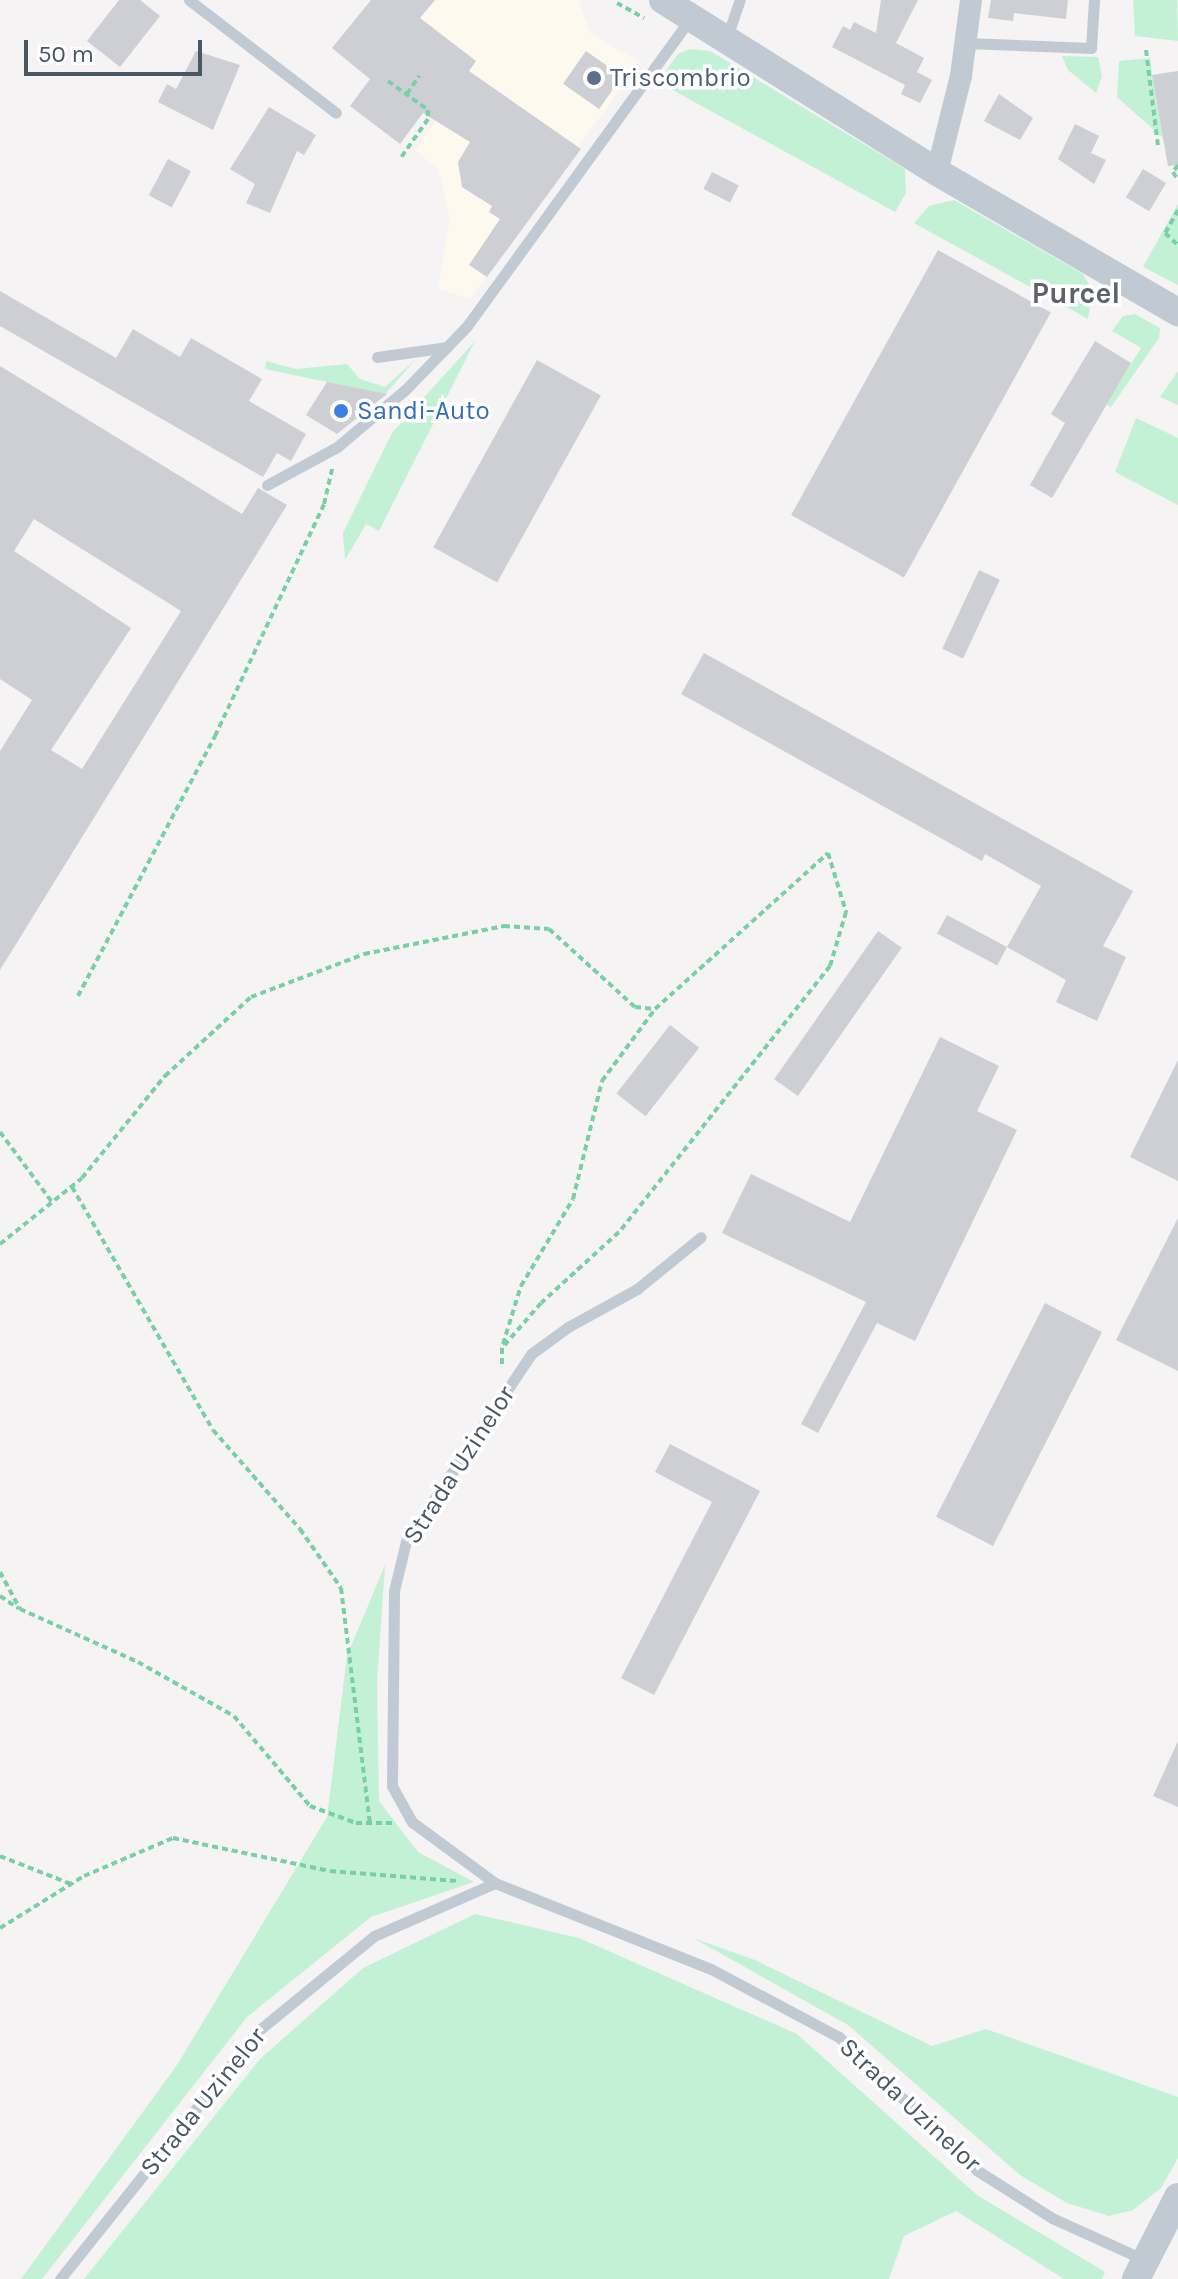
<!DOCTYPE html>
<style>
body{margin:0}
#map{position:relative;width:1178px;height:2279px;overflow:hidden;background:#f5f3f3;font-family:Karla,sans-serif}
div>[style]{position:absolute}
.commercial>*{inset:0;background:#fdf9ef}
.green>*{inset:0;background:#c3f1d5}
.building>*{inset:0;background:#cdcfd5;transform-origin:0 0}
.path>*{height:4px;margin-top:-2px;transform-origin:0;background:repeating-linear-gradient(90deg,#7ad0a6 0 6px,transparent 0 10px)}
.service>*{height:11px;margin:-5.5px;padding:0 5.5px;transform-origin:5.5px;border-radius:5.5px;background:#c1cad2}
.minor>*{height:22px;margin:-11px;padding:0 11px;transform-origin:11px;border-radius:11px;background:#c1cad2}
.tertiary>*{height:28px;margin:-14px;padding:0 14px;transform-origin:14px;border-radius:14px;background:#c1cad2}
.dots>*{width:22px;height:22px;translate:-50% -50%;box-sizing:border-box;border:4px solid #fff;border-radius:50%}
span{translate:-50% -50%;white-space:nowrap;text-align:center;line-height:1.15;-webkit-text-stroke:7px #fff;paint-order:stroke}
.service-label{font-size:26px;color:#4e5e75}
.left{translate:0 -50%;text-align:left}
.shop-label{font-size:26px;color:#366cbe}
.street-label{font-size:26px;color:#4a5661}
.quarter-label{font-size:30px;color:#5f6368;font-weight:700}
.scale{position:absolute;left:24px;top:40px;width:178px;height:36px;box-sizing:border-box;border:4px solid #4a5661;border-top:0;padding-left:10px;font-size:24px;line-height:28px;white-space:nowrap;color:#4a5661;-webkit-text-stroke:6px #fff;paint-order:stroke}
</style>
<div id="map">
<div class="commercial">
<div style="clip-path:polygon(435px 0,578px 0,591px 34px,639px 62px,470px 299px,438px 289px,450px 219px,438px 168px,415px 151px,476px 61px,420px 18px)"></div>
</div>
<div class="green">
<div style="clip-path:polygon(1133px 0,1177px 0,1178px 41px,1135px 36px)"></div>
<div style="clip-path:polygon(690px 49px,710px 51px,905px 169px,906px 193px,895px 212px,658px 82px,678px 54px)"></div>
<div style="clip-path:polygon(1062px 56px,1098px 57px,1102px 76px,1096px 93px,1068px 70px)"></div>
<div style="clip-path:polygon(1150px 58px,1152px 75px,1163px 138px,1117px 97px,1119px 61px)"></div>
<div style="clip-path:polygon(954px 200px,1083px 274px,1092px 290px,1088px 319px,914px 223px,929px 206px)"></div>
<div style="clip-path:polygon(1178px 204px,1178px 285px,1143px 267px)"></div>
<div style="clip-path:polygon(1135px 314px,1160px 328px,1159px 338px,1111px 407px,1106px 404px,1141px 348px,1112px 331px,1123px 316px)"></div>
<div style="clip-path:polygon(475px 341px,379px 531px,366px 524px,345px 560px,343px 533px,392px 433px)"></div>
<div style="clip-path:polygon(416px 359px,381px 399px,379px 393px,265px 369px,266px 361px,296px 369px,347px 364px,360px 379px,385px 387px)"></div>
<div style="clip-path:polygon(1178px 371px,1178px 405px,1160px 397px)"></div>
<div style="clip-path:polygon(1136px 418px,1178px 438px,1178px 505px,1115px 472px)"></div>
<div style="clip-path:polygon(385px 1565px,377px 1682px,379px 1801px,418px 1852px,474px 1882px,371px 1917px,247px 2017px,42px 2279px,21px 2279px,177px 2065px,327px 1817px,347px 1656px)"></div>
<div style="clip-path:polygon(475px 1914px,579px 1938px,797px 2034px,977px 2195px,1105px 2272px,1102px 2279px,1064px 2279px,956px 2211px,904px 2236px,889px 2279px,84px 2279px,260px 2059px,363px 1968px)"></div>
<div style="clip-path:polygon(693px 1938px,755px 1960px,932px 2046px,986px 2029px,1178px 2097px,1178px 2158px,1161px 2188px,1133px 2210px,1109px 2216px,1067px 2203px,1020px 2175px,848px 2025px)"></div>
</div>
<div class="building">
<div style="clip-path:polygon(119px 0,140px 0,160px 16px,120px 67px,87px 41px)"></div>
<div style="clip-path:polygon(371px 0,435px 0,420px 18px,476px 61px,469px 71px,581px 149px,487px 277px,469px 265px,500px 219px,489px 212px,492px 206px,462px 187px,458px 162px,470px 142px,423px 113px,400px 144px,350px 106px,370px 79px,332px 48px)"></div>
<div style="clip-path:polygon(881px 0,918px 0,896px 43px,924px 58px,917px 72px,932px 80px,920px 103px,901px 94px,905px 85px,832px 47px,843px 26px,850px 30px,854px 22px,876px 33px)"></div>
<div style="clip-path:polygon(991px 0,1068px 0,1066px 19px,1014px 13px,1013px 21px,988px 18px)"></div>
<div style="clip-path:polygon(196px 51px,240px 65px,213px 130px,158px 102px,167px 84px,176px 89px)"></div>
<div style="left:586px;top:51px;width:44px;height:40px;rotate:35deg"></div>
<div style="clip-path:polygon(1178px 71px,1178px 165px,1168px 166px,1152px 75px)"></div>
<div style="clip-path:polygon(999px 94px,1033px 118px,1020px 140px,984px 121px)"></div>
<div style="clip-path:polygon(269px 107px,316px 135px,304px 155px,297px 151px,270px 213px,246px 203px,255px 184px,230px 169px)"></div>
<div style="clip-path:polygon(1075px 124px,1099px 136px,1091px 153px,1106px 160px,1094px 184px,1058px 159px)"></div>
<div style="left:168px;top:159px;width:26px;height:41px;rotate:28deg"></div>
<div style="left:1143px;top:169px;width:27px;height:33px;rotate:31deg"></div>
<div style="left:712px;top:172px;width:30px;height:19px;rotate:27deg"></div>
<div style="left:938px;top:250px;width:129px;height:303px;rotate:29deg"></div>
<div style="clip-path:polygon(0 291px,116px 358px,133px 329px,180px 357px,191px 338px,262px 379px,249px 401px,306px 434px,291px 461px,277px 453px,263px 477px,0 326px)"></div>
<div style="clip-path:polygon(1095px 341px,1131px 363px,1052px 498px,1030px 485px,1065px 423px,1051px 414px)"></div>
<div style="left:537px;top:360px;width:73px;height:214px;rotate:29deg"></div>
<div style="clip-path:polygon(evenodd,0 366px,242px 514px,258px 488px,287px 505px,0 970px,0 751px,32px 700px,0 679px,0 366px,34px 519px,181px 611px,82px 769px,51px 750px,131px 628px,14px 551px,34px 519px)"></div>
<div style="clip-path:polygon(327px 382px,387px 394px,337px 434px,306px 415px)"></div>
<div style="left:979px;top:570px;width:23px;height:87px;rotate:25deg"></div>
<div style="clip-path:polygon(704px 653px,1133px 891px,1103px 946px,1126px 957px,1097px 1021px,1056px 1002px,1066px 980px,1007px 947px,1041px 886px,985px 854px,982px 861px,681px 694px)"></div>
<div style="left:947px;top:915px;width:68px;height:21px;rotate:28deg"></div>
<div style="left:878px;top:931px;width:29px;height:181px;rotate:35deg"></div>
<div style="left:670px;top:1025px;width:37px;height:87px;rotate:38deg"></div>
<div style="clip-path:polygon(940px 1037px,999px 1066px,977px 1111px,1017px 1130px,915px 1341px,877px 1323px,818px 1433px,801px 1424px,866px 1302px,722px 1233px,751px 1174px,850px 1222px)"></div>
<div style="clip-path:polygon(1178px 1060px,1178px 1181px,1130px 1157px)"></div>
<div style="clip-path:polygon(1178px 1218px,1178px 1371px,1116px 1340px)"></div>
<div style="left:1045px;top:1303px;width:64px;height:240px;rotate:27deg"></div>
<div style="clip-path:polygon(670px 1444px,760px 1491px,654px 1695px,621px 1678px,712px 1502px,655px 1472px)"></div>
<div style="clip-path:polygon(1178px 1741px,1178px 1807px,1153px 1796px)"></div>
</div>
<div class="path">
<div style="left:617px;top:3px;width:31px;rotate:29deg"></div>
<div style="left:1146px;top:50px;width:97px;rotate:82.9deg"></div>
<div style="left:388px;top:81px;width:49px;rotate:35.9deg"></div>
<div style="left:428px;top:110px;width:9px;rotate:90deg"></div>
<div style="left:428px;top:119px;width:49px;rotate:125deg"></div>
<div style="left:407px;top:94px;width:22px;rotate:-56deg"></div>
<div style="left:1178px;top:165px;width:9px;rotate:126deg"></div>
<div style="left:1173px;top:172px;width:9px;rotate:58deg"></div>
<div style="left:1178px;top:210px;width:26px;rotate:119deg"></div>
<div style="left:1165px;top:233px;width:18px;rotate:43deg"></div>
<div style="left:78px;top:996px;width:294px;rotate:-62.2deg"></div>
<div style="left:215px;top:736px;width:256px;rotate:-64.8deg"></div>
<div style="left:324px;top:504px;width:37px;rotate:-77deg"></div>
<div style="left:0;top:1132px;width:87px;rotate:53.4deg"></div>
<div style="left:72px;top:1187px;width:281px;rotate:59.9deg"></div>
<div style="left:213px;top:1430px;width:132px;rotate:48.7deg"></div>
<div style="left:300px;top:1529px;width:72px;rotate:55.2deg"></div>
<div style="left:341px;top:1588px;width:237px;rotate:83deg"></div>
<div style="left:0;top:1244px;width:105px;rotate:-38.8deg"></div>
<div style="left:82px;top:1178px;width:132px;rotate:-50.9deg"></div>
<div style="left:165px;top:1076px;width:117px;rotate:-42.6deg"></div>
<div style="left:251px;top:997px;width:121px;rotate:-20.8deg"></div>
<div style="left:364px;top:954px;width:143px;rotate:-11.3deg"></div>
<div style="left:504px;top:926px;width:45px;rotate:3.8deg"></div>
<div style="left:549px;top:929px;width:116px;rotate:42.2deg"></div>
<div style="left:635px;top:1007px;width:20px;rotate:6deg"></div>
<div style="left:655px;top:1009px;width:233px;rotate:-42deg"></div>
<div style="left:828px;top:853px;width:62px;rotate:73deg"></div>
<div style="left:846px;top:912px;width:56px;rotate:106.5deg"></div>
<div style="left:830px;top:966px;width:340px;rotate:128.4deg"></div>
<div style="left:619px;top:1232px;width:105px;rotate:137.7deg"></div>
<div style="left:541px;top:1303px;width:60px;rotate:130.9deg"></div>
<div style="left:502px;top:1348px;width:16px;rotate:90deg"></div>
<div style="left:503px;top:1344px;width:61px;rotate:-72.8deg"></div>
<div style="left:521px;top:1286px;width:101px;rotate:-59.1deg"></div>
<div style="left:573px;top:1199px;width:122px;rotate:-76.2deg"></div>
<div style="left:602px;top:1081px;width:89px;rotate:-53.6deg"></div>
<div style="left:0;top:1572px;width:42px;rotate:61.6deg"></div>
<div style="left:20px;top:1609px;width:129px;rotate:24.2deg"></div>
<div style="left:138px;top:1662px;width:110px;rotate:29.4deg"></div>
<div style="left:234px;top:1716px;width:118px;rotate:49.8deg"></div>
<div style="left:310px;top:1806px;width:49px;rotate:20.3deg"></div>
<div style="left:356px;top:1823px;width:38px"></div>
<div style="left:0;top:1596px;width:22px;rotate:34deg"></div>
<div style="left:0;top:1856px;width:76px;rotate:21.5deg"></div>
<div style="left:0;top:1928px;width:99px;rotate:-31.8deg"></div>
<div style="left:84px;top:1876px;width:97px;rotate:-23.1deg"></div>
<div style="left:173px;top:1838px;width:160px;rotate:11.9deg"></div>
<div style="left:330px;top:1871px;width:127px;rotate:4.5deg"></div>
</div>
<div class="service">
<div style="left:189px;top:0;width:185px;rotate:37.5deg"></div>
<div style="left:727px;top:37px;width:39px;rotate:-71deg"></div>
<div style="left:966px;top:43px;width:125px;rotate:2.3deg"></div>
<div style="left:1091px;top:48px;width:48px;rotate:-86.4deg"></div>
<div style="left:377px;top:357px;width:71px;rotate:-8.1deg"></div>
<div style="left:267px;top:485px;width:80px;rotate:-28.5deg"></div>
<div style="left:337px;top:447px;width:89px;rotate:-40deg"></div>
<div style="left:405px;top:390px;width:89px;rotate:-45.9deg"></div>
<div style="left:467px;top:326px;width:381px;rotate:-54deg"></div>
<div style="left:495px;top:1883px;width:103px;rotate:-143.7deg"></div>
<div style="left:412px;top:1822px;width:41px;rotate:-119.1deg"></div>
<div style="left:392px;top:1786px;width:195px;rotate:-89.4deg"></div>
<div style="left:394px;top:1591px;width:51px;rotate:-76.5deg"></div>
<div style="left:406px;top:1541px;width:225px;rotate:-56.2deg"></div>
<div style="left:531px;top:1354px;width:46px;rotate:-36.1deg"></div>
<div style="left:568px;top:1327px;width:79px;rotate:-28.8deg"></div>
<div style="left:637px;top:1289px;width:82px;rotate:-39.1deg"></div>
<div style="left:60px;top:2279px;width:317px;rotate:-51.4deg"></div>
<div style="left:258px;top:2031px;width:150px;rotate:-39.3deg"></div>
<div style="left:374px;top:1936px;width:132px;rotate:-23.7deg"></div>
<div style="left:495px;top:1883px;width:232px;rotate:21.7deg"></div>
<div style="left:711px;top:1969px;width:145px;rotate:28deg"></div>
<div style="left:839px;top:2037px;width:193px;rotate:44deg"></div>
<div style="left:978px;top:2171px;width:88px;rotate:32.4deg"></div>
<div style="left:1052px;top:2218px;width:102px;rotate:24.3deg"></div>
</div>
<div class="minor">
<div style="left:937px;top:172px;width:99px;rotate:-76deg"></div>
<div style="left:961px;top:76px;width:77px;rotate:-82.5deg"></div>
</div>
<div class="tertiary">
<div style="left:663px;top:0;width:324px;rotate:32.1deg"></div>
<div style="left:937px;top:172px;width:279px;rotate:30.2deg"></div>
<div style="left:1136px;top:2279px;width:92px;rotate:-62.9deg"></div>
</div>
<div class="dots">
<div style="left:594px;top:78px;background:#5c6f8a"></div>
<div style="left:341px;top:411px;background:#3f7fe0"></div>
</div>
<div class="service-label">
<span class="left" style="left:610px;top:78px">Triscombrio</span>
</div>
<div class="shop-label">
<span class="left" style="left:357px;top:411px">Sandi-Auto</span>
</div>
<div class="street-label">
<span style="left:459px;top:1465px;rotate:-57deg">Strada Uzinelor</span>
<span style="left:203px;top:2102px;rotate:-51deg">Strada Uzinelor</span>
<span style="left:910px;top:2105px;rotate:43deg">Strada Uzinelor</span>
</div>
<div class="quarter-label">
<span style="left:1076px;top:293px">Purcel</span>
</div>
<div class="scale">50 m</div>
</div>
